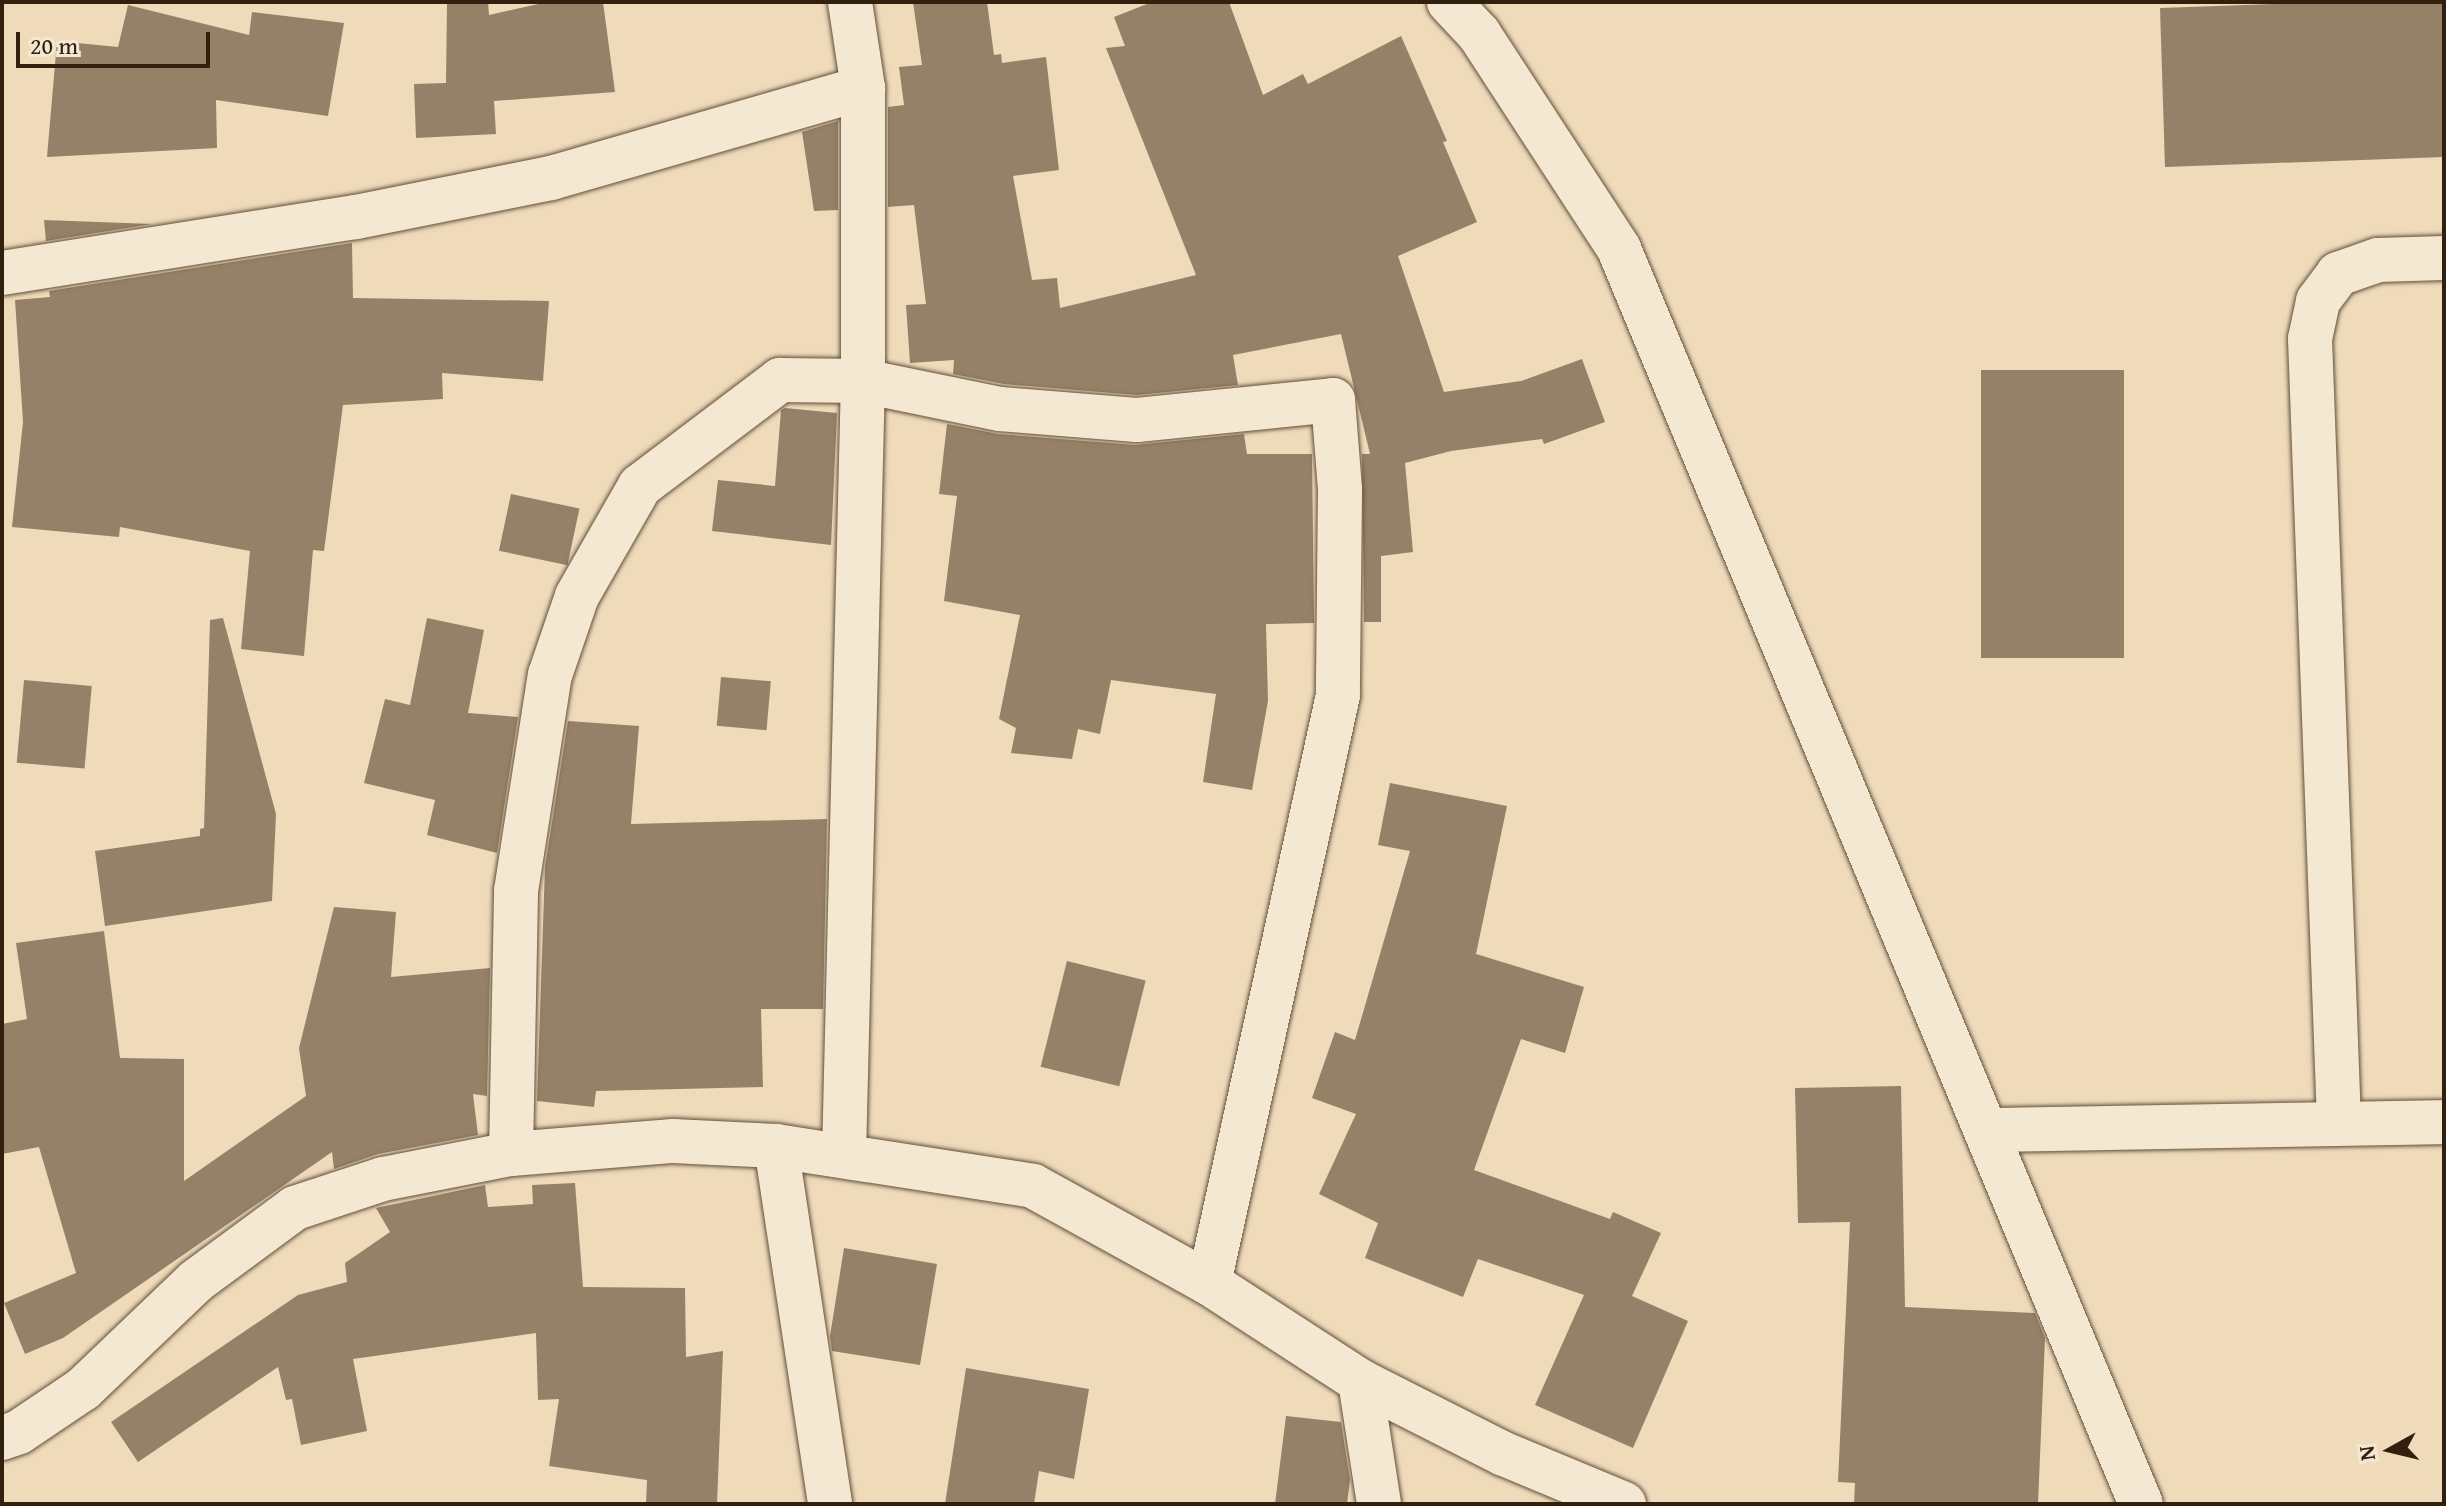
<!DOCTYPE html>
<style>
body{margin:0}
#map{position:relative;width:2446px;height:1506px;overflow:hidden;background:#efdbba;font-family:"Gentium Book Plus",serif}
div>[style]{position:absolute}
.building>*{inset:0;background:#948168;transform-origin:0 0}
.roads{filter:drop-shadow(0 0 2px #614f3a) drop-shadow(0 0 2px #614f3a)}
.minor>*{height:44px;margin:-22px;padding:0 22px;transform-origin:22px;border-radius:22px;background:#f5e8d2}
span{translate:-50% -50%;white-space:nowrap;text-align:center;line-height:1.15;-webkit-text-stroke:8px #f5e8d2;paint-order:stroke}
.frame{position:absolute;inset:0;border:4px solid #32200f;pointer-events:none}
.north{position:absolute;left:2350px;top:1410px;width:80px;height:80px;-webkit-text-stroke:6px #f5e8d2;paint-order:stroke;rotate:262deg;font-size:22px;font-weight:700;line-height:32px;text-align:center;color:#32200f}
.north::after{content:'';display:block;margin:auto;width:28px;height:36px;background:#32200f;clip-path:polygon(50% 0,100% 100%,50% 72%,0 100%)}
.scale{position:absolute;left:16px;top:32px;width:194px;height:36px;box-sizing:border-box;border:4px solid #32200f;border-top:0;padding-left:10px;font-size:24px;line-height:28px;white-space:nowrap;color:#32200f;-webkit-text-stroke:6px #f5e8d2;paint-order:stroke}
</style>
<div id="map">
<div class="building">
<div style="clip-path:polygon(447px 2px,488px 2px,489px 15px,547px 2px,603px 2px,615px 92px,494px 101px,496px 134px,416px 138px,414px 84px,446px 83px)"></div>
<div style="clip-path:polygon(913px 2px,987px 2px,994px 55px,1001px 54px,1002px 63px,1046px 57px,1059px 170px,1013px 176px,1032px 280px,1057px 278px,1060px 308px,1196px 275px,1106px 48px,1125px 46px,1114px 17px,1152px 2px,1229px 2px,1263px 95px,1303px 74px,1308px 84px,1401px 36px,1447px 141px,1443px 142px,1477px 222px,1398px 256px,1444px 392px,1521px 381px,1582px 359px,1605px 422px,1544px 444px,1542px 439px,1451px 451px,1405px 463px,1413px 552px,1381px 556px,1381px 622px,1364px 622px,1362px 454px,1370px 454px,1341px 334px,1233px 355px,1238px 385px,1137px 395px,1004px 384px,953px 374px,954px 360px,910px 363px,906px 305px,926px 304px,914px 205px,888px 207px,888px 107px,904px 105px,899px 67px,922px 65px)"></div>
<div style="clip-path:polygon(2330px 2px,2444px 2px,2444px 157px,2165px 167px,2160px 8px)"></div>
<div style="clip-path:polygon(128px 5px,249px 35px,252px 12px,344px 23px,328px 116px,216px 100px,217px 148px,47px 157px,57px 41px,118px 47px)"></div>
<div style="clip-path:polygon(838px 121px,838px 210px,814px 211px,802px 132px)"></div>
<div style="clip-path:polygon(44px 220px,152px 224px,46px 241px)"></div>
<div style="clip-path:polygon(352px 243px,353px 298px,549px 301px,543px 381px,442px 373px,443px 399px,343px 405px,324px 551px,313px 550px,304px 656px,241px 649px,250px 551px,120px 527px,119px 537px,12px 527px,23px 422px,15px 300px,50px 297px,49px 291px)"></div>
<div style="left:1981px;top:370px;width:143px;height:288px"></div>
<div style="clip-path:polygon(785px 408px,837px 413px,831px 545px,712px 531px,718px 480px,775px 486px,781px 410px)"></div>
<div style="clip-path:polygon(947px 424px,998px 434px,1135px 445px,1244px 434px,1247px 454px,1312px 454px,1314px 623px,1266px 624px,1268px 701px,1252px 790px,1203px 782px,1216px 694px,1111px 680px,1100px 734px,1078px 729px,1072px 759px,1011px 753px,1016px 728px,999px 719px,1020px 615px,944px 601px,957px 496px,939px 494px)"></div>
<div style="left:511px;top:494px;width:70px;height:58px;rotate:12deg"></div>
<div style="clip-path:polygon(223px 618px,276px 814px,272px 901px,105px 926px,95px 851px,200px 836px,200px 829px,204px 828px,210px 620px)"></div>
<div style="clip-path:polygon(427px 618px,484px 630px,468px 713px,518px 717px,497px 853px,427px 835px,435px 800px,364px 783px,385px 699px,410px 705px)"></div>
<div style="left:721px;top:677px;width:50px;height:49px;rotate:5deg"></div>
<div style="left:24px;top:680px;width:68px;height:83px;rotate:5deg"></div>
<div style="clip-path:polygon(568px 721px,639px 726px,631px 824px,827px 819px,823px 1009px,761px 1009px,763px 1087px,596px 1091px,594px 1107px,537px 1101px,545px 867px)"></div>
<div style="clip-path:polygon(1390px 783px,1507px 806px,1476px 954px,1584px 987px,1565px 1053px,1521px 1039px,1474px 1170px,1610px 1219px,1613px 1212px,1661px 1233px,1632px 1296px,1688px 1321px,1633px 1448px,1535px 1405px,1584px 1295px,1478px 1259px,1463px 1297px,1365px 1258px,1378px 1223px,1319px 1194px,1356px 1114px,1312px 1098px,1335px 1032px,1355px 1040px,1410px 851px,1378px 845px)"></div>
<div style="clip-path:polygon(334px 907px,396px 912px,391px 977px,490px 968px,487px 1096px,473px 1094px,478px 1135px,378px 1154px,334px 1169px,332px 1152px,63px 1338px,25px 1354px,4px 1303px,76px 1273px,39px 1147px,2px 1154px,2px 1024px,27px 1019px,16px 943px,104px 931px,120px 1058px,184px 1059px,184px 1181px,306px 1096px,299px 1048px)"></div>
<div style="left:1067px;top:961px;width:81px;height:109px;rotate:14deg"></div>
<div style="clip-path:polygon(1901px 1086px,1905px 1307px,2035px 1313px,2045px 1338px,2038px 1504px,1854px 1504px,1855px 1483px,1838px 1482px,1850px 1222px,1798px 1223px,1795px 1088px)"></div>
<div style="clip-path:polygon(575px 1183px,583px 1287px,685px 1288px,686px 1357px,723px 1351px,717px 1504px,646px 1504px,647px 1480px,549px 1466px,559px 1399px,538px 1400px,536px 1333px,353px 1359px,367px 1431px,301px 1445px,292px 1399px,286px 1400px,278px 1367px,138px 1462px,111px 1422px,298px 1295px,347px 1282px,345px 1263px,390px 1232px,376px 1208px,485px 1185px,488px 1207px,533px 1204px,532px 1185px)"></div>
<div style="clip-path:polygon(844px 1248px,937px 1264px,920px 1365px,832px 1351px,830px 1336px)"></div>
<div style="clip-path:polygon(966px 1368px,1089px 1389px,1074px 1479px,1039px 1471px,1034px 1504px,945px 1504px)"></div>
<div style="clip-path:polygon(1286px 1416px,1341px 1422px,1350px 1480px,1347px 1504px,1275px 1504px)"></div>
</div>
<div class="roads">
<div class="minor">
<div style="left:1449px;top:2px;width:44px;rotate:46.8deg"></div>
<div style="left:1479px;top:34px;width:257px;rotate:56.9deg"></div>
<div style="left:1619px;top:249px;width:1359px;rotate:67.42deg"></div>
<div style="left:2px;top:273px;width:358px;rotate:-9deg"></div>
<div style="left:356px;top:217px;width:199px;rotate:-11.3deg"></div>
<div style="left:551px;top:178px;width:325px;rotate:-16.1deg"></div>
<div style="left:2339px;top:1122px;width:784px;rotate:-92.12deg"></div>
<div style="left:2310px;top:339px;width:39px;rotate:-78deg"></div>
<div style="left:2318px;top:301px;width:34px;rotate:-53deg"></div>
<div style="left:2338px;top:274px;width:42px;rotate:-19.3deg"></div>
<div style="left:2378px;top:260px;width:66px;rotate:-1.7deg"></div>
<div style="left:1987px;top:1130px;width:457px;rotate:-1deg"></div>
<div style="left:776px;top:1146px;width:362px;rotate:81.4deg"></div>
<div style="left:511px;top:1154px;width:263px;rotate:-88.9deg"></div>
<div style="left:516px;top:891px;width:219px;rotate:-81.1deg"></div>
<div style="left:550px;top:675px;width:83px;rotate:-71.1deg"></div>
<div style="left:577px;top:596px;width:127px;rotate:-60.2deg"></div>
<div style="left:640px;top:486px;width:176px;rotate:-37.1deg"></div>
<div style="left:780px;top:380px;width:83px;rotate:0.7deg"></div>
<div style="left:863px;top:381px;width:140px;rotate:11.6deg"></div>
<div style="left:1000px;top:409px;width:137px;rotate:4.6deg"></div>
<div style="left:1137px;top:420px;width:197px;rotate:-5.8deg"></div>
<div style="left:1333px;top:400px;width:89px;rotate:85.5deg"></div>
<div style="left:1340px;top:489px;width:206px;rotate:90.6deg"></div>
<div style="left:1338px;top:695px;width:602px;rotate:102.37deg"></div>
<div style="left:844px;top:1156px;width:775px;rotate:-88.6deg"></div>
<div style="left:863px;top:381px;width:293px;rotate:-90deg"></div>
<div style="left:863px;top:88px;width:87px;rotate:-98.6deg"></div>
<div style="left:1360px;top:1381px;width:124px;rotate:81.2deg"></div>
<div style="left:2px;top:1438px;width:18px;rotate:-19deg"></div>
<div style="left:19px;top:1432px;width:77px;rotate:-33.9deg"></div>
<div style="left:83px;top:1389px;width:156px;rotate:-43.7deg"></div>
<div style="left:196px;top:1281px;width:123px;rotate:-36.4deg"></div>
<div style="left:295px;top:1208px;width:93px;rotate:-18.2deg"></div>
<div style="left:383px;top:1179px;width:130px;rotate:-11.1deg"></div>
<div style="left:511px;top:1154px;width:163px;rotate:-4.6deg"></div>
<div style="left:673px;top:1141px;width:103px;rotate:2.8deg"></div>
<div style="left:776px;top:1146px;width:260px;rotate:8.8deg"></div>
<div style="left:1033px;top:1186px;width:201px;rotate:28.9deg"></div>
<div style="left:1209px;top:1283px;width:180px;rotate:33deg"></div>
<div style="left:1360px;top:1381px;width:161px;rotate:26.9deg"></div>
<div style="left:1504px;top:1454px;width:130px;rotate:22.6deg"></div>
</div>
</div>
<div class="frame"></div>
<div class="north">N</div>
<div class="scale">20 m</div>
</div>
